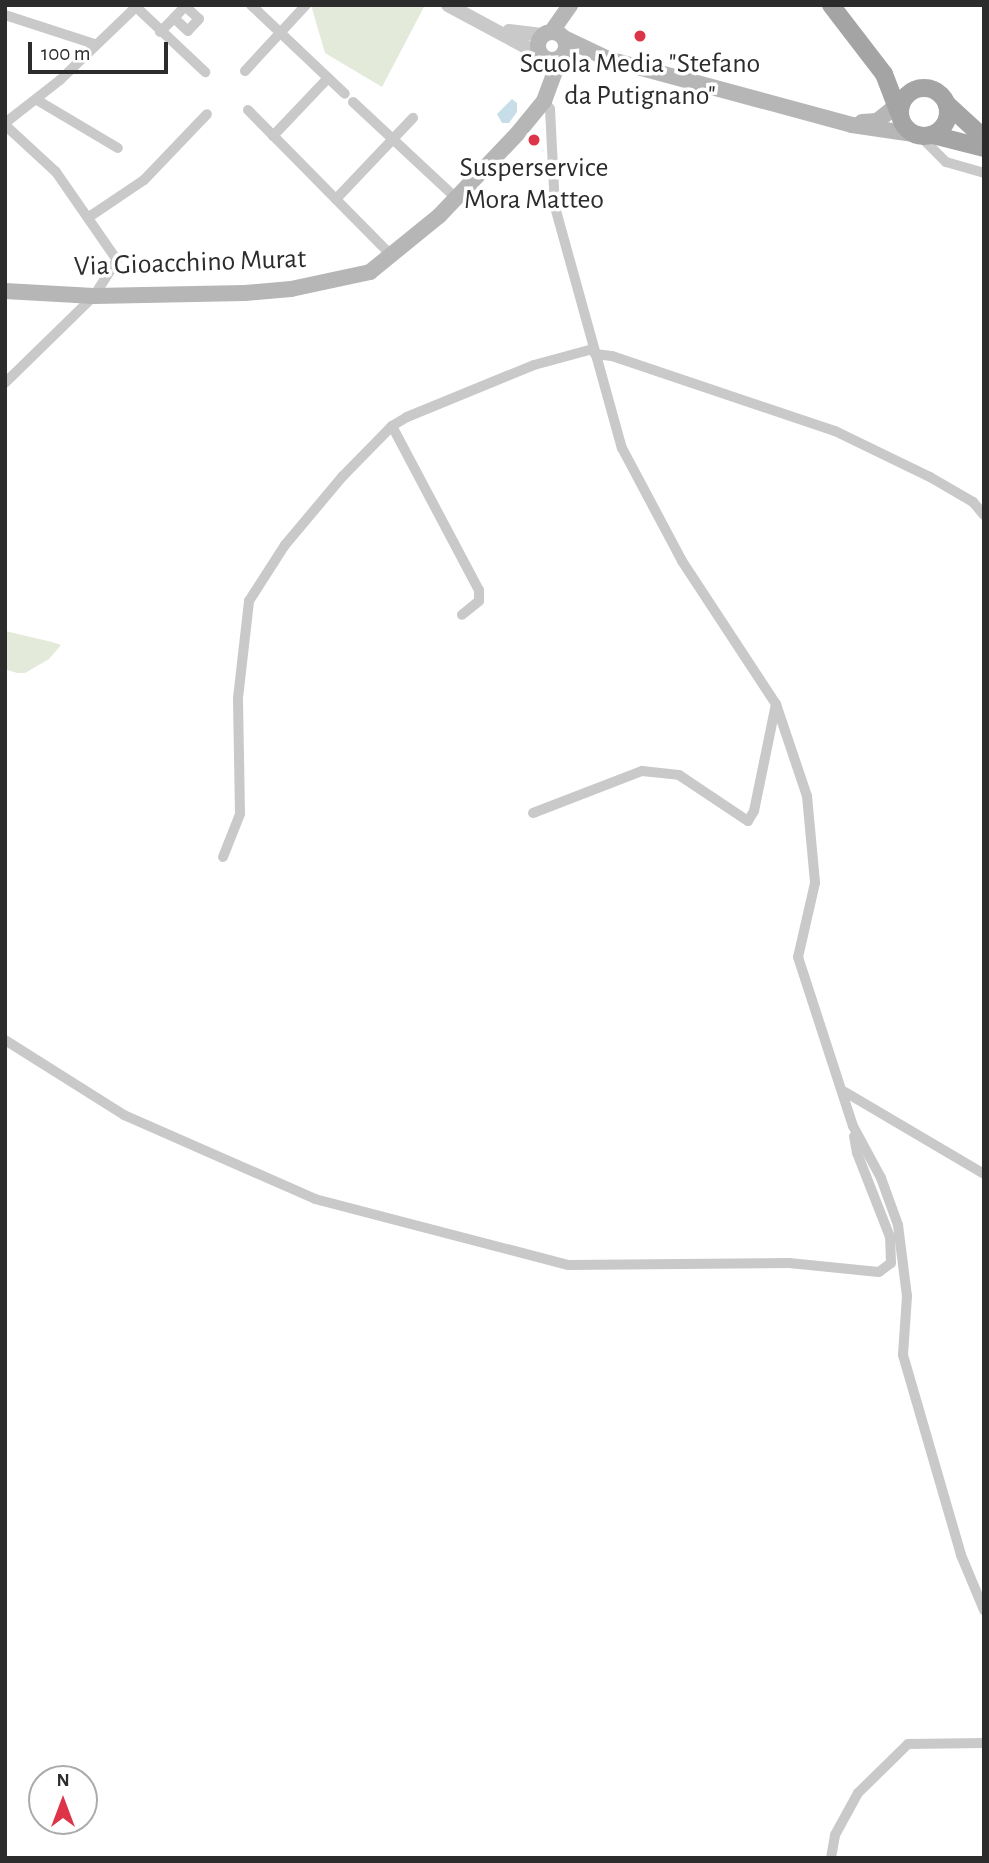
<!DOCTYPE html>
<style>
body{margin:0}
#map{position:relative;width:989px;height:1863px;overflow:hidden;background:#fff;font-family:"Alegreya Sans",sans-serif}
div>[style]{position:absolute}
.green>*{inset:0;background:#e3eada}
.water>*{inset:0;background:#c7dee9}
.minor>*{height:10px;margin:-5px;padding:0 5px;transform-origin:5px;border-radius:5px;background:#c9c9c9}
.tertiary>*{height:14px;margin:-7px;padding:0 7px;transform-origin:7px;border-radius:7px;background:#c9c9c9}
.secondary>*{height:16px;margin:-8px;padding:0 8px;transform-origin:8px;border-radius:8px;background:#b6b6b6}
.secondary>.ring{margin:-8px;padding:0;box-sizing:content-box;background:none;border:16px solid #b6b6b6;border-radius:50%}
.primary>*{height:18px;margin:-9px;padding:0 9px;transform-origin:9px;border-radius:9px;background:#a4a4a4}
.primary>.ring{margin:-9px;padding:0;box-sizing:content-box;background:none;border:18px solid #a4a4a4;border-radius:50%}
.dots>*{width:19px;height:19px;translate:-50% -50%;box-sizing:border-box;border:4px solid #fff;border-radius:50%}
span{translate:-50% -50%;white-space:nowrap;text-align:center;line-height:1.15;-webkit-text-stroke:7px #fff;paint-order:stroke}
.poi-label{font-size:28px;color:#2c2c2c}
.street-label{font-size:28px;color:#2c2c2c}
.frame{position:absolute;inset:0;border:7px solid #2c2c2c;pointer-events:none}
.north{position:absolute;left:28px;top:1765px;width:70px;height:70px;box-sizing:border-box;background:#fff;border:2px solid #ababab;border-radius:50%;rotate:0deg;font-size:19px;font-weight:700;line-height:28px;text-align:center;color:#2c2c2c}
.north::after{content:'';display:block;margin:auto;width:24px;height:32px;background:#de3449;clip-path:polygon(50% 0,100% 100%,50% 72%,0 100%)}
.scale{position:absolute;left:28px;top:42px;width:140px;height:32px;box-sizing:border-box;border:4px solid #2c2c2c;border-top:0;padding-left:9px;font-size:21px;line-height:24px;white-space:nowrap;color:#2c2c2c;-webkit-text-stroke:5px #fff;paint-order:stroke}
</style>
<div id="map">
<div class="green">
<div style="clip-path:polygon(311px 5px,425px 5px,382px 87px,325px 53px)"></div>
<div style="clip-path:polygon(5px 631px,52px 642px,61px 645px,49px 659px,25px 673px,17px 673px,5px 669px)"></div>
</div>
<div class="water">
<div style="clip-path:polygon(512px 99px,517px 103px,517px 112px,509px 123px,502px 123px,497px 114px)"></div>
</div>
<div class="minor">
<div style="left:134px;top:5px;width:98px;rotate:43.3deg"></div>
<div style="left:251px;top:5px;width:129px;rotate:43.4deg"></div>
<div style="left:5px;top:15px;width:94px;rotate:18deg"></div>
<div style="left:160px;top:32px;width:20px;rotate:-45deg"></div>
<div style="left:174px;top:18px;width:16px;rotate:-47deg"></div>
<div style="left:185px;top:6px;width:19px;rotate:43deg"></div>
<div style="left:199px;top:19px;width:16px;rotate:133deg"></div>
<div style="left:188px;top:31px;width:19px;rotate:-137deg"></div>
<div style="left:245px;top:71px;width:90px;rotate:-47.3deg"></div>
<div style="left:37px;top:100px;width:94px;rotate:30.7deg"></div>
<div style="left:544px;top:101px;width:10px;rotate:53deg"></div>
<div style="left:550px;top:109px;width:98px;rotate:87.1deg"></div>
<div style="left:555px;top:207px;width:250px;rotate:74.5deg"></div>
<div style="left:622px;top:448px;width:128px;rotate:62deg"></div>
<div style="left:682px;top:561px;width:171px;rotate:56.7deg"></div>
<div style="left:776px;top:704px;width:97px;rotate:71.4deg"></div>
<div style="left:807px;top:796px;width:87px;rotate:84.7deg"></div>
<div style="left:815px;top:883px;width:76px;rotate:102.9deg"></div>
<div style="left:798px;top:957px;width:178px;rotate:72deg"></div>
<div style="left:853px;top:1126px;width:59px;rotate:61.7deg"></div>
<div style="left:881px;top:1178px;width:50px;rotate:70.1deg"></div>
<div style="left:898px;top:1225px;width:72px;rotate:82.8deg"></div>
<div style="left:907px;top:1296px;width:59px;rotate:93.9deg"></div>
<div style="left:903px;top:1355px;width:208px;rotate:73.8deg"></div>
<div style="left:961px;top:1555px;width:60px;rotate:67.3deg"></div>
<div style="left:353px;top:102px;width:141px;rotate:43deg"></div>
<div style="left:248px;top:110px;width:206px;rotate:45.4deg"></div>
<div style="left:5px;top:123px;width:70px;rotate:-38deg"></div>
<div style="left:60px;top:80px;width:108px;rotate:-43.9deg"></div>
<div style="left:5px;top:125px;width:69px;rotate:42.7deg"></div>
<div style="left:56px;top:172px;width:107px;rotate:55.3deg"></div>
<div style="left:117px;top:260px;width:43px;rotate:122.6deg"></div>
<div style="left:94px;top:296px;width:124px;rotate:135.7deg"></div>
<div style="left:273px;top:136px;width:80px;rotate:-46.5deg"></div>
<div style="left:920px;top:136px;width:37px;rotate:45deg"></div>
<div style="left:946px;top:162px;width:40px;rotate:16deg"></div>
<div style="left:336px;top:199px;width:112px;rotate:-46.5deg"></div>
<div style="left:89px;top:217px;width:66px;rotate:-33.9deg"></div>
<div style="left:144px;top:180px;width:91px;rotate:-46.3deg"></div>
<div style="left:392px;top:426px;width:186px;rotate:62.1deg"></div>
<div style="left:479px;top:590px;width:11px;rotate:90deg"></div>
<div style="left:479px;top:601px;width:22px;rotate:141deg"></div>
<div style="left:533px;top:813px;width:117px;rotate:-21.1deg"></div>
<div style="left:642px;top:771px;width:37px;rotate:6deg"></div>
<div style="left:679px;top:775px;width:83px;rotate:33.7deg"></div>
<div style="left:748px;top:821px;width:12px;rotate:-59deg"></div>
<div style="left:754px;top:811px;width:109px;rotate:-78.4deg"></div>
<div style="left:223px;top:857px;width:46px;rotate:-68.4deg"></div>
<div style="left:240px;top:814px;width:116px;rotate:-91deg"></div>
<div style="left:238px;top:698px;width:98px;rotate:-83.5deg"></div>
<div style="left:249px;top:601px;width:67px;rotate:-57.3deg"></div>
<div style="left:285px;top:545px;width:90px;rotate:-50deg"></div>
<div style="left:343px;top:476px;width:70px;rotate:-45.6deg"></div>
<div style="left:392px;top:426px;width:17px;rotate:-31deg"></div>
<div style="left:407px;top:417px;width:137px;rotate:-22.3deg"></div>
<div style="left:534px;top:365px;width:61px;rotate:-15.2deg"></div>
<div style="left:593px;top:349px;width:5px;rotate:68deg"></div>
<div style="left:595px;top:354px;width:17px;rotate:7deg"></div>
<div style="left:612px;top:356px;width:235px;rotate:18.6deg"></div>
<div style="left:835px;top:431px;width:106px;rotate:25.8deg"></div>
<div style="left:930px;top:477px;width:50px;rotate:30.2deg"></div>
<div style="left:973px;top:502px;width:17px;rotate:50deg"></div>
<div style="left:5px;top:1040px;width:141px;rotate:32.2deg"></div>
<div style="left:124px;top:1115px;width:209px;rotate:23.7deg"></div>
<div style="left:315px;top:1199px;width:262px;rotate:14.6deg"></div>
<div style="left:569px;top:1265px;width:220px;rotate:-0.5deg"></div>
<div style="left:789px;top:1263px;width:90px;rotate:5.7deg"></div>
<div style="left:879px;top:1272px;width:15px;rotate:-37deg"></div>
<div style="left:891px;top:1263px;width:26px;rotate:-92deg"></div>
<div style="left:890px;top:1237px;width:90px;rotate:-111.4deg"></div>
<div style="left:857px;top:1153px;width:17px;rotate:-100deg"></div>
<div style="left:845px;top:1092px;width:161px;rotate:30.5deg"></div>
<div style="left:831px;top:1858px;width:23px;rotate:-80deg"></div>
<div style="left:835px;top:1835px;width:48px;rotate:-61.3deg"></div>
<div style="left:858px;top:1793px;width:70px;rotate:-44.4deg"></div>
<div style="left:908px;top:1744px;width:76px;rotate:-0.8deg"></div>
</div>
<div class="tertiary">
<div style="left:448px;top:5px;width:103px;rotate:28.3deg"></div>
<div style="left:509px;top:31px;width:33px;rotate:7deg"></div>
</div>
<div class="secondary">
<div style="left:552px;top:31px;width:32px;rotate:-55deg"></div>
<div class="ring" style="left:538px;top:32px;width:12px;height:12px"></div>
<div style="left:564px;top:38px;width:49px;rotate:25.5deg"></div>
<div style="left:608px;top:59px;width:253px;rotate:15.1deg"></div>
<div style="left:852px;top:125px;width:62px;rotate:8.4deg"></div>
<div style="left:862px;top:122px;width:15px;rotate:-4deg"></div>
<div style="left:877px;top:121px;width:18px;rotate:-38deg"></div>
<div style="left:5px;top:291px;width:89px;rotate:3.2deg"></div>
<div style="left:94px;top:296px;width:151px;rotate:-1.1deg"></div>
<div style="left:245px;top:293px;width:46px;rotate:-5deg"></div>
<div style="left:291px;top:289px;width:81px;rotate:-12.1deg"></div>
<div style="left:370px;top:272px;width:89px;rotate:-39.1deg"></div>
<div style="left:439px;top:216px;width:113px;rotate:-46.4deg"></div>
<div style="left:517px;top:134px;width:43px;rotate:-50.7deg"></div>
<div style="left:544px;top:101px;width:46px;rotate:-69.6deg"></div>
</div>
<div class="primary">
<div style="left:831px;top:5px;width:87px;rotate:52.5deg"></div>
<div style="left:884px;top:74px;width:42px;rotate:69deg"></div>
<div class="ring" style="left:900px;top:88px;width:30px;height:30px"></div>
<div style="left:947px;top:104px;width:50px;rotate:42.6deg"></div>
<div style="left:933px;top:135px;width:53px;rotate:14.3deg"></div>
</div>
<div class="dots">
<div style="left:640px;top:36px;background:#de3449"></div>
<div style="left:534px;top:140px;background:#de3449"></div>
</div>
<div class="poi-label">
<span style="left:640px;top:80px">Scuola Media "Stefano<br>da Putignano"</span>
<span style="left:534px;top:184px">Susperservice<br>Mora Matteo</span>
</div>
<div class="street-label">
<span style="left:190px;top:263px;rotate:-2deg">Via Gioacchino Murat</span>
</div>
<div class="frame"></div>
<div class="north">N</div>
<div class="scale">100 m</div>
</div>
